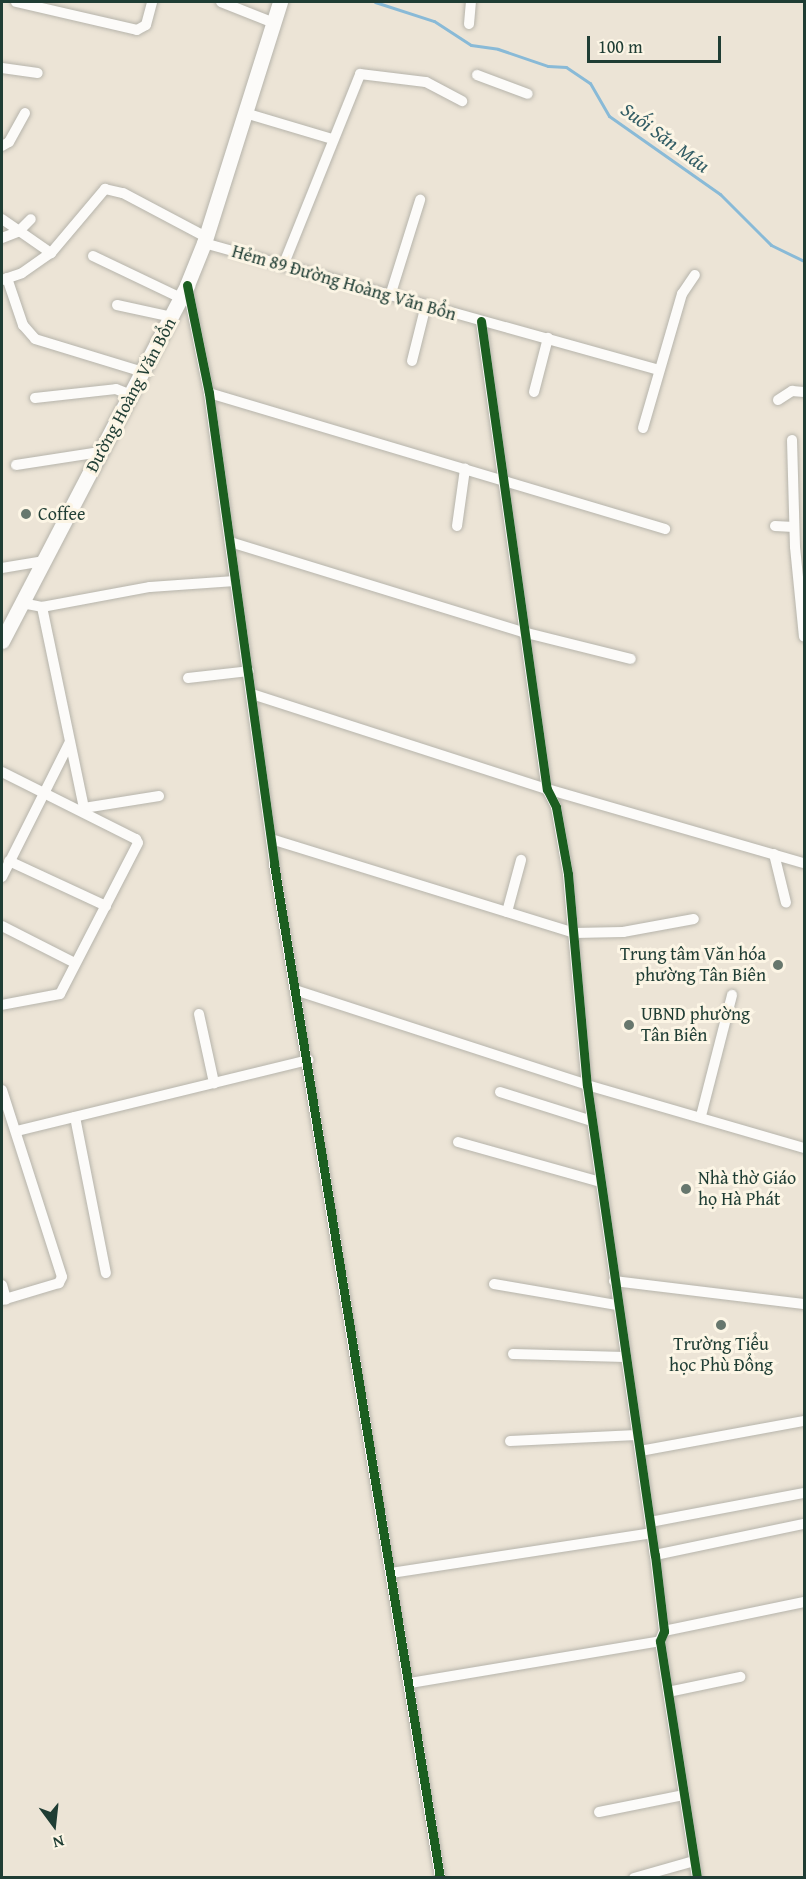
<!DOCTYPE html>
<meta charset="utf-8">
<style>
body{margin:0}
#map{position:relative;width:806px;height:1879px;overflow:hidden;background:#ece4d6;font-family:"Gentium Book Plus",serif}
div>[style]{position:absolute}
.stream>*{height:3px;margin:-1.5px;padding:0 1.5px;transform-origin:1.5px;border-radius:1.5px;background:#89bad7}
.roads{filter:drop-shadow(0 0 2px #b6b4ab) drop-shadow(0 0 2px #b6b4ab)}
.minor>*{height:10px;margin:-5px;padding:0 5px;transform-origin:5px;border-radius:5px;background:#fcfbf9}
.secondary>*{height:15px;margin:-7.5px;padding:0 7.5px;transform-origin:7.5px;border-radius:7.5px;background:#fcfbf9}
.cycleway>*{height:9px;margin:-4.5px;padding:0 4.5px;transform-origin:4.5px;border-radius:4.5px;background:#1b5e20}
.dots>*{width:16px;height:16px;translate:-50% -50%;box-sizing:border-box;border:3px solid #fcf5e5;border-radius:50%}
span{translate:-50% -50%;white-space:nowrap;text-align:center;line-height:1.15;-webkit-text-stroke:6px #fcf5e5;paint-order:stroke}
.street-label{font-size:18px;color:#1f3d34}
.poi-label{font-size:18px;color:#1f3d34}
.left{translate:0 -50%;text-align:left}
.right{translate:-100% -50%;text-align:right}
.water-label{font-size:20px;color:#325d65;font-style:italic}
.frame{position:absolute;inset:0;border:3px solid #1f3d34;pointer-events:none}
.north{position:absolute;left:24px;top:1795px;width:60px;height:60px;-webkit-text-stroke:4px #fcf5e5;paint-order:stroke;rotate:165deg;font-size:16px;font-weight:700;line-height:24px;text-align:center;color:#1f3d34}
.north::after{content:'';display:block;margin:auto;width:21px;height:27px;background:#1f3d34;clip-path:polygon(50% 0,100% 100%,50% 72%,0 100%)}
.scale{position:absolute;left:587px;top:36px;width:134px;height:27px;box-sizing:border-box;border:3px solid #1f3d34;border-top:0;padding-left:8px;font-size:18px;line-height:21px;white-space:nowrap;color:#1f3d34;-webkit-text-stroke:4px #fcf5e5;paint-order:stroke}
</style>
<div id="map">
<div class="stream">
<div style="left:375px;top:2px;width:62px;rotate:17.9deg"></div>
<div style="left:434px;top:21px;width:44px;rotate:33deg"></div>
<div style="left:471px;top:45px;width:27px;rotate:8deg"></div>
<div style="left:498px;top:49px;width:53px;rotate:18.8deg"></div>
<div style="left:548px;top:66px;width:18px;rotate:3deg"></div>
<div style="left:566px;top:67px;width:29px;rotate:34deg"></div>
<div style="left:590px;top:83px;width:38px;rotate:60deg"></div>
<div style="left:609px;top:116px;width:136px;rotate:35.1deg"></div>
<div style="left:720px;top:194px;width:72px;rotate:45deg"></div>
<div style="left:771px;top:245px;width:37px;rotate:26deg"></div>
</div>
<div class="roads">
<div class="minor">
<div style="left:16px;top:2px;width:124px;rotate:13deg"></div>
<div style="left:137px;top:30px;width:10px;rotate:-29deg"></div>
<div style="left:146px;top:25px;width:24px;rotate:-75deg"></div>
<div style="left:221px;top:2px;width:57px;rotate:21.6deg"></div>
<div style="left:469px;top:24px;width:22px;rotate:-85deg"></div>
<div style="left:2px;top:68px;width:36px;rotate:8deg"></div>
<div style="left:477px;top:75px;width:54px;rotate:20.4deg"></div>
<div style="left:245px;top:113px;width:91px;rotate:16.6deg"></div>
<div style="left:2px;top:146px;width:8px;rotate:-30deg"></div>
<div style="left:9px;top:142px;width:33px;rotate:-61deg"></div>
<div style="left:2px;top:219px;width:60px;rotate:34.8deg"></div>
<div style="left:2px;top:238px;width:17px;rotate:-21deg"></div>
<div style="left:18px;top:232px;width:18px;rotate:-45deg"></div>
<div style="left:204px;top:243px;width:471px;rotate:15.6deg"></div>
<div style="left:93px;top:256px;width:98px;rotate:25.5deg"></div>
<div style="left:283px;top:266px;width:207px;rotate:-68.1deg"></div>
<div style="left:360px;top:74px;width:66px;rotate:6.9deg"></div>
<div style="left:426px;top:82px;width:41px;rotate:27.8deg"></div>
<div style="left:7px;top:278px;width:50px;rotate:71.2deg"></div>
<div style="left:23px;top:325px;width:18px;rotate:49deg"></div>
<div style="left:35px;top:339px;width:113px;rotate:17deg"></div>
<div style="left:2px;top:280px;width:21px;rotate:-19deg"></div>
<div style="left:22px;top:273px;width:35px;rotate:-35deg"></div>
<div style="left:51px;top:253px;width:84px;rotate:-49.8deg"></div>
<div style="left:105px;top:189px;width:18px;rotate:13deg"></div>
<div style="left:123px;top:193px;width:94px;rotate:27.9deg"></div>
<div style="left:187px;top:285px;width:110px;rotate:78.5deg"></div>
<div style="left:209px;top:393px;width:475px;rotate:82.1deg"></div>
<div style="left:274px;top:864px;width:1027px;rotate:80.7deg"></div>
<div style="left:390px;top:296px;width:101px;rotate:-72.6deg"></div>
<div style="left:117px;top:305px;width:56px;rotate:12.3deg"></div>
<div style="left:481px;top:321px;width:473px;rotate:82deg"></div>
<div style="left:547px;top:789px;width:20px;rotate:63deg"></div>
<div style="left:556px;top:807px;width:68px;rotate:79.8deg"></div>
<div style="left:568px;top:874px;width:212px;rotate:84.9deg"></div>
<div style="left:587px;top:1085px;width:475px;rotate:81.8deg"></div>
<div style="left:655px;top:1555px;width:77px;rotate:83.2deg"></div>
<div style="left:664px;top:1631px;width:11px;rotate:112deg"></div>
<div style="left:660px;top:1641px;width:240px;rotate:81.1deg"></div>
<div style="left:412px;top:361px;width:58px;rotate:-76deg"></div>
<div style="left:534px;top:392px;width:56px;rotate:-75.5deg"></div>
<div style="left:209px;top:393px;width:476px;rotate:16.6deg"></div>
<div style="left:35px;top:398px;width:81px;rotate:-6.3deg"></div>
<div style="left:116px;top:389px;width:16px;rotate:22deg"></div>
<div style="left:778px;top:400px;width:17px;rotate:-33deg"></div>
<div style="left:792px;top:391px;width:12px;rotate:5deg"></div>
<div style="left:643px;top:428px;width:140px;rotate:-73.8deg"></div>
<div style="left:682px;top:294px;width:23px;rotate:-56deg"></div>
<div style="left:792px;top:440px;width:107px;rotate:88.4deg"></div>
<div style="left:795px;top:547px;width:90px;rotate:84.3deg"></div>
<div style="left:16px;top:465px;width:85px;rotate:-8.8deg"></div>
<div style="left:457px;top:526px;width:58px;rotate:-82deg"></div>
<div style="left:775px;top:526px;width:19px;rotate:3deg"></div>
<div style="left:230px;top:542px;width:307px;rotate:17.1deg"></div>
<div style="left:523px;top:632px;width:111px;rotate:14deg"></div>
<div style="left:2px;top:568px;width:43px;rotate:-9.5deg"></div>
<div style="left:22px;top:603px;width:20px;rotate:11deg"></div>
<div style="left:42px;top:607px;width:110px;rotate:-10.5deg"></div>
<div style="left:150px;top:587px;width:85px;rotate:-4deg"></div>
<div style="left:42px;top:607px;width:210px;rotate:78.2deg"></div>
<div style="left:188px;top:678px;width:61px;rotate:-6.5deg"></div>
<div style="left:252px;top:694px;width:310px;rotate:17.9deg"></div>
<div style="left:547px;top:789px;width:267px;rotate:16.1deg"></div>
<div style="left:2px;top:772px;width:150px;rotate:26.6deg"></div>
<div style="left:136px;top:839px;width:4px;rotate:63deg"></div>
<div style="left:138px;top:843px;width:170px;rotate:117.3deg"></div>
<div style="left:60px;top:994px;width:59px;rotate:169.3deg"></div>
<div style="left:84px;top:808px;width:76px;rotate:-9.1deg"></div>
<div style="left:271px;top:839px;width:317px;rotate:17.2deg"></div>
<div style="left:574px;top:933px;width:49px;rotate:-1.2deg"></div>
<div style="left:623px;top:932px;width:72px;rotate:-10.4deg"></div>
<div style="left:774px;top:854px;width:50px;rotate:76.2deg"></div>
<div style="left:9px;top:861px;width:107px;rotate:24.9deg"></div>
<div style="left:2px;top:877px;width:151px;rotate:-63.3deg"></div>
<div style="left:507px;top:912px;width:54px;rotate:-74.9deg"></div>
<div style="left:2px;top:926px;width:82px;rotate:26.9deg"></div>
<div style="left:295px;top:990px;width:307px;rotate:18deg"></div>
<div style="left:587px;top:1085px;width:226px;rotate:16.2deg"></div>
<div style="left:199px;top:1014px;width:71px;rotate:77.7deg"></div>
<div style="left:2px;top:1090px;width:196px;rotate:72.2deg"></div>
<div style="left:62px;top:1277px;width:7px;rotate:117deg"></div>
<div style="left:59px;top:1283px;width:59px;rotate:163.4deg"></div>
<div style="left:500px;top:1092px;width:96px;rotate:17.5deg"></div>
<div style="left:701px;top:1116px;width:125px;rotate:-75.6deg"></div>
<div style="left:75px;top:1117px;width:159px;rotate:78.8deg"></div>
<div style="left:17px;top:1131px;width:300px;rotate:-13.7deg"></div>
<div style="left:458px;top:1142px;width:148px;rotate:15.7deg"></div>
<div style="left:614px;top:1281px;width:191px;rotate:6.9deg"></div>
<div style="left:494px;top:1284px;width:125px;rotate:9.7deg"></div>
<div style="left:2px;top:1285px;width:15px;rotate:74deg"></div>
<div style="left:513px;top:1354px;width:112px;rotate:1.5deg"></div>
<div style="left:510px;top:1441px;width:127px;rotate:-2.7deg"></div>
<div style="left:640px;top:1451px;width:167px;rotate:-10.4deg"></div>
<div style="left:650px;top:1522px;width:157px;rotate:-10.7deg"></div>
<div style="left:655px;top:1555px;width:152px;rotate:-11.8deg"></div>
<div style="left:391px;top:1573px;width:263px;rotate:-8.7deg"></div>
<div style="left:664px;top:1631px;width:143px;rotate:-11.7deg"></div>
<div style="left:410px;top:1683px;width:254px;rotate:-9.5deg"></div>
<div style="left:668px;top:1692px;width:74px;rotate:-11.8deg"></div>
<div style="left:599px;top:1812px;width:87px;rotate:-11.3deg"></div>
<div style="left:634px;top:1878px;width:62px;rotate:-15.8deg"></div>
</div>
<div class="secondary">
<div style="left:2px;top:641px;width:401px;rotate:-62.5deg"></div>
<div style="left:187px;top:285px;width:45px;rotate:-68deg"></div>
<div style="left:204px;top:243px;width:253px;rotate:-72.5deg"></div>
</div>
</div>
<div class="cycleway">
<div style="left:187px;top:285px;width:110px;rotate:78.5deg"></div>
<div style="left:209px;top:393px;width:475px;rotate:82.1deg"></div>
<div style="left:274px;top:864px;width:1027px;rotate:80.7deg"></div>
<div style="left:481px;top:321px;width:473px;rotate:82deg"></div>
<div style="left:547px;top:789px;width:20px;rotate:63deg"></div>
<div style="left:556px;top:807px;width:68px;rotate:79.8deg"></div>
<div style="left:568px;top:874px;width:212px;rotate:84.9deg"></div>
<div style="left:587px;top:1085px;width:475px;rotate:81.8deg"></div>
<div style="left:655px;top:1555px;width:77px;rotate:83.2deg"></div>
<div style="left:664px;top:1631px;width:11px;rotate:112deg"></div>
<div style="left:660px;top:1641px;width:240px;rotate:81.1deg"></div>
</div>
<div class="dots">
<div style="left:26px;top:514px;background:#67776d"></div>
<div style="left:778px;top:965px;background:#67776d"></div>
<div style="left:629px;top:1025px;background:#67776d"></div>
<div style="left:686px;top:1189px;background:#67776d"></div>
<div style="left:721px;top:1325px;background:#67776d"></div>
</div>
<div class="street-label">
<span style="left:344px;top:283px;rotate:16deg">Hẻm 89 Đường Hoàng Văn Bổn</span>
<span style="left:131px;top:395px;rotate:-62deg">Đường Hoàng Văn Bổn</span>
</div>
<div class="poi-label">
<span class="left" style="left:38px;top:514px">Coffee</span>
<span class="right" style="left:766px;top:965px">Trung tâm Văn hóa<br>phường Tân Biên</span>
<span class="left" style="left:641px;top:1025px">UBND phường<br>Tân Biên</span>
<span class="left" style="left:698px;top:1189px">Nhà thờ Giáo<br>họ Hà Phát</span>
<span style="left:721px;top:1355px">Trường Tiểu<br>học Phù Đổng</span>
</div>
<div class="water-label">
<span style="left:666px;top:137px;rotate:36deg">Suối Săn Máu</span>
</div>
<div class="frame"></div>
<div class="north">N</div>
<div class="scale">100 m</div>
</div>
